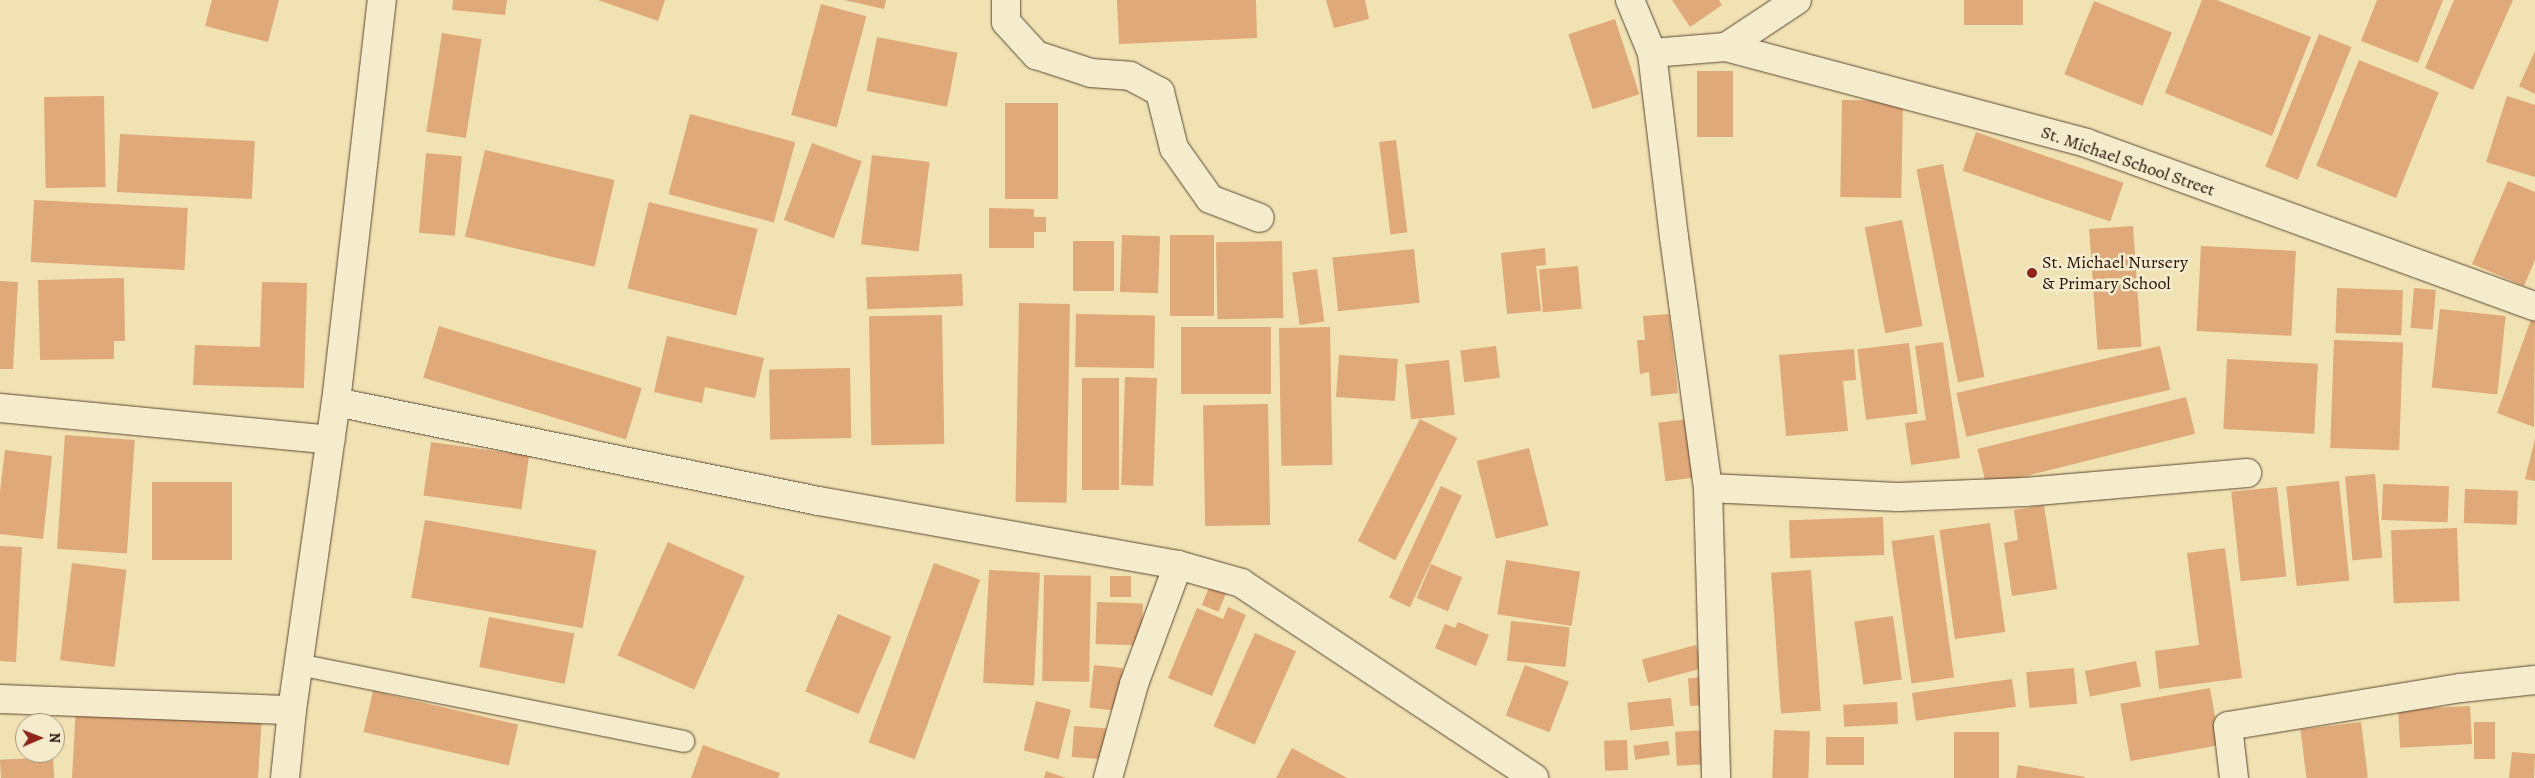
<!DOCTYPE html>
<style>
body{margin:0}
#map{position:relative;width:2535px;height:778px;overflow:hidden;background:#f0e2b3;font-family:Alegreya,serif}
div>[style]{position:absolute}
.building>*{inset:0;background:#e0a979;transform-origin:0 0}
.roads{filter:drop-shadow(0 0 1px #5c4732) drop-shadow(0 0 1px #5c4732)}
.lane>*{height:21px;margin:-10.5px;padding:0 10.5px;transform-origin:10.5px;border-radius:10.5px;background:#f5ecce}
.street>*{height:28px;margin:-14px;padding:0 14px;transform-origin:14px;border-radius:14px;background:#f5ecce}
.secondary>*{height:28px;margin:-14px;padding:0 14px;transform-origin:14px;border-radius:14px;background:#f5ecce}
.dots>*{width:14px;height:14px;translate:-50% -50%;box-sizing:border-box;border:2px solid #f5ecce;border-radius:50%}
span{translate:-50% -50%;white-space:nowrap;text-align:center;line-height:1.15;-webkit-text-stroke:5px #f5ecce;paint-order:stroke}
.street-label{font-size:18px;color:#2b1307}
.poi-label{font-size:18px;color:#2b1307}
.left{translate:0 -50%;text-align:left}
.north{position:absolute;left:15px;top:713px;width:50px;height:50px;box-sizing:border-box;background:#f5ecce;border:1px solid #a4957e;border-radius:50%;rotate:89deg;font-size:14px;font-weight:700;line-height:20px;text-align:center;color:#2b1307}
.north::after{content:'';display:block;margin:auto;width:18px;height:22px;background:#8f2418;clip-path:polygon(50% 0,100% 100%,50% 72%,0 100%)}
</style>
<div id="map">
<div class="building">
<div style="clip-path:polygon(212px 0,279px 0,268px 42px,205px 26px)"></div>
<div style="clip-path:polygon(453px 0,507px 0,505px 15px,452px 10px)"></div>
<div style="clip-path:polygon(598px 0,665px 0,658px 21px)"></div>
<div style="clip-path:polygon(844px 0,886px 0,884px 9px)"></div>
<div style="clip-path:polygon(1117px 0,1256px 0,1257px 38px,1119px 44px)"></div>
<div style="clip-path:polygon(1326px 0,1365px 0,1369px 19px,1334px 28px)"></div>
<div style="clip-path:polygon(1672px 0,1719px 0,1722px 5px,1690px 27px)"></div>
<div style="left:1964px;top:0;width:59px;height:25px"></div>
<div style="clip-path:polygon(2202px 0,2217px 0,2311px 37px,2272px 136px,2165px 93px)"></div>
<div style="clip-path:polygon(2377px 0,2443px 0,2418px 63px,2361px 41px)"></div>
<div style="clip-path:polygon(2454px 0,2513px 0,2473px 90px,2425px 68px)"></div>
<div style="left:2094px;top:1px;width:84px;height:79px;rotate:22deg"></div>
<div style="left:821px;top:4px;width:47px;height:115px;rotate:15deg"></div>
<div style="left:1615px;top:19px;width:79px;height:49px;rotate:72deg"></div>
<div style="left:442px;top:33px;width:40px;height:100px;rotate:9deg"></div>
<div style="left:2319px;top:34px;width:35px;height:143px;rotate:22deg"></div>
<div style="left:877px;top:37px;width:82px;height:55px;rotate:11deg"></div>
<div style="clip-path:polygon(2535px 51px,2535px 94px,2519px 86px)"></div>
<div style="left:2359px;top:60px;width:86px;height:114px;rotate:22deg"></div>
<div style="left:1697px;top:71px;width:36px;height:66px"></div>
<div style="left:104px;top:96px;width:91px;height:60px;rotate:89deg"></div>
<div style="clip-path:polygon(2507px 96px,2535px 105px,2535px 177px,2486px 162px)"></div>
<div style="left:1842px;top:100px;width:61px;height:97px;rotate:1deg"></div>
<div style="left:1005px;top:103px;width:53px;height:96px"></div>
<div style="left:690px;top:114px;width:109px;height:83px;rotate:15deg"></div>
<div style="left:1976px;top:132px;width:156px;height:41px;rotate:19deg"></div>
<div style="left:120px;top:134px;width:135px;height:58px;rotate:3deg"></div>
<div style="left:1396px;top:140px;width:93px;height:17px;rotate:83deg"></div>
<div style="left:812px;top:143px;width:53px;height:82px;rotate:20deg"></div>
<div style="left:485px;top:150px;width:133px;height:89px;rotate:13deg"></div>
<div style="left:426px;top:153px;width:36px;height:80px;rotate:5deg"></div>
<div style="left:872px;top:155px;width:58px;height:90px;rotate:7deg"></div>
<div style="left:1943px;top:164px;width:217px;height:27px;rotate:79deg"></div>
<div style="clip-path:polygon(2508px 181px,2535px 192px,2535px 260px,2524px 286px,2472px 264px)"></div>
<div style="left:34px;top:200px;width:154px;height:62px;rotate:3deg"></div>
<div style="left:649px;top:202px;width:112px;height:89px;rotate:14deg"></div>
<div style="clip-path:polygon(989px 208px,1034px 209px,1034px 217px,1046px 217px,1046px 232px,1034px 232px,1034px 248px,989px 248px)"></div>
<div style="left:1902px;top:220px;width:108px;height:38px;rotate:79deg"></div>
<div style="left:2133px;top:226px;width:121px;height:44px;rotate:86deg"></div>
<div style="left:1122px;top:235px;width:38px;height:57px;rotate:2deg"></div>
<div style="left:1170px;top:235px;width:44px;height:81px"></div>
<div style="left:1073px;top:241px;width:41px;height:50px"></div>
<div style="left:1282px;top:241px;width:77px;height:66px;rotate:89deg"></div>
<div style="left:2201px;top:246px;width:95px;height:85px;rotate:3deg"></div>
<div style="clip-path:polygon(1545px 248px,1546px 265px,1536px 266px,1541px 311px,1507px 314px,1501px 253px)"></div>
<div style="left:1414px;top:249px;width:54px;height:82px;rotate:84deg"></div>
<div style="left:1578px;top:266px;width:43px;height:39px;rotate:85deg"></div>
<div style="left:1317px;top:269px;width:53px;height:25px;rotate:82deg"></div>
<div style="left:962px;top:274px;width:32px;height:96px;rotate:88deg"></div>
<div style="clip-path:polygon(124px 278px,125px 341px,114px 341px,114px 359px,40px 360px,38px 280px)"></div>
<div style="clip-path:polygon(0 281px,18px 282px,13px 369px,0 369px)"></div>
<div style="clip-path:polygon(262px 282px,307px 283px,304px 388px,193px 385px,195px 345px,260px 347px)"></div>
<div style="left:2337px;top:288px;width:66px;height:45px;rotate:2deg"></div>
<div style="left:2414px;top:288px;width:22px;height:40px;rotate:5deg"></div>
<div style="left:1019px;top:303px;width:51px;height:199px;rotate:1deg"></div>
<div style="left:2440px;top:309px;width:66px;height:79px;rotate:6deg"></div>
<div style="left:1076px;top:314px;width:79px;height:53px;rotate:1deg"></div>
<div style="clip-path:polygon(1669px 314px,1678px 393px,1651px 396px,1649px 372px,1640px 374px,1637px 340px,1645px 340px,1643px 316px)"></div>
<div style="left:942px;top:315px;width:129px;height:73px;rotate:89deg"></div>
<div style="clip-path:polygon(2532px 317px,2535px 318px,2534px 427px,2497px 413px)"></div>
<div style="left:439px;top:326px;width:212px;height:54px;rotate:17deg"></div>
<div style="left:1181px;top:327px;width:90px;height:67px"></div>
<div style="left:1330px;top:327px;width:138px;height:51px;rotate:89deg"></div>
<div style="clip-path:polygon(667px 336px,764px 358px,755px 398px,705px 387px,702px 403px,654px 392px)"></div>
<div style="left:2334px;top:340px;width:69px;height:108px;rotate:2deg"></div>
<div style="clip-path:polygon(1943px 342px,1960px 458px,1911px 465px,1905px 423px,1926px 420px,1915px 346px)"></div>
<div style="left:1909px;top:343px;width:71px;height:52px;rotate:83deg"></div>
<div style="left:1496px;top:346px;width:32px;height:36px;rotate:83deg"></div>
<div style="left:2160px;top:346px;width:45px;height:209px;rotate:77deg"></div>
<div style="clip-path:polygon(1854px 349px,1856px 380px,1843px 381px,1848px 431px,1786px 436px,1779px 355px)"></div>
<div style="left:1339px;top:355px;width:59px;height:42px;rotate:4deg"></div>
<div style="left:2227px;top:359px;width:91px;height:70px;rotate:3deg"></div>
<div style="left:1449px;top:360px;width:55px;height:44px;rotate:84deg"></div>
<div style="left:850px;top:368px;width:70px;height:81px;rotate:89deg"></div>
<div style="left:1125px;top:377px;width:32px;height:108px;rotate:2deg"></div>
<div style="left:1082px;top:378px;width:37px;height:112px"></div>
<div style="left:2186px;top:397px;width:38px;height:215px;rotate:76deg"></div>
<div style="left:1268px;top:404px;width:121px;height:65px;rotate:89deg"></div>
<div style="left:1420px;top:419px;width:42px;height:137px;rotate:27deg"></div>
<div style="left:1688px;top:419px;width:59px;height:30px;rotate:83deg"></div>
<div style="left:65px;top:435px;width:70px;height:114px;rotate:4deg"></div>
<div style="clip-path:polygon(2535px 439px,2535px 481px,2525px 479px)"></div>
<div style="left:431px;top:442px;width:99px;height:54px;rotate:8deg"></div>
<div style="left:1529px;top:448px;width:80px;height:54px;rotate:76deg"></div>
<div style="clip-path:polygon(5px 450px,52px 456px,43px 539px,0 534px,0 491px)"></div>
<div style="left:2375px;top:474px;width:84px;height:30px;rotate:85deg"></div>
<div style="left:2339px;top:481px;width:100px;height:53px;rotate:84deg"></div>
<div style="left:232px;top:482px;width:78px;height:80px;rotate:90deg"></div>
<div style="left:2383px;top:484px;width:66px;height:36px;rotate:2deg"></div>
<div style="left:1441px;top:486px;width:23px;height:123px;rotate:25deg"></div>
<div style="left:2277px;top:487px;width:90px;height:46px;rotate:84deg"></div>
<div style="left:2465px;top:489px;width:53px;height:34px;rotate:2deg"></div>
<div style="clip-path:polygon(2044px 505px,2057px 589px,2012px 596px,2004px 543px,2018px 540px,2014px 510px)"></div>
<div style="left:1883px;top:517px;width:38px;height:94px;rotate:88deg"></div>
<div style="left:425px;top:520px;width:174px;height:79px;rotate:10deg"></div>
<div style="left:1990px;top:523px;width:110px;height:51px;rotate:82deg"></div>
<div style="left:2457px;top:528px;width:73px;height:66px;rotate:88deg"></div>
<div style="left:1934px;top:535px;width:144px;height:43px;rotate:82deg"></div>
<div style="left:668px;top:542px;width:84px;height:124px;rotate:24deg"></div>
<div style="clip-path:polygon(0 546px,22px 547px,16px 662px,0 661px)"></div>
<div style="clip-path:polygon(2225px 548px,2242px 678px,2159px 689px,2155px 651px,2199px 645px,2187px 553px)"></div>
<div style="left:1506px;top:560px;width:75px;height:55px;rotate:9deg"></div>
<div style="left:72px;top:563px;width:55px;height:98px;rotate:7deg"></div>
<div style="left:934px;top:563px;width:49px;height:191px;rotate:20deg"></div>
<div style="left:1431px;top:564px;width:34px;height:37px;rotate:23deg"></div>
<div style="left:989px;top:570px;width:51px;height:113px;rotate:3deg"></div>
<div style="left:1811px;top:570px;width:141px;height:40px;rotate:86deg"></div>
<div style="left:1044px;top:575px;width:47px;height:106px;rotate:1deg"></div>
<div style="left:1110px;top:576px;width:21px;height:21px"></div>
<div style="left:1212px;top:580px;width:18px;height:27px;rotate:22deg"></div>
<div style="left:1097px;top:602px;width:46px;height:42px;rotate:2deg"></div>
<div style="clip-path:polygon(1228px 607px,1246px 615px,1212px 696px,1168px 678px,1197px 608px,1223px 619px)"></div>
<div style="left:838px;top:614px;width:58px;height:84px;rotate:23deg"></div>
<div style="left:1893px;top:616px;width:64px;height:39px;rotate:82deg"></div>
<div style="left:489px;top:617px;width:87px;height:51px;rotate:11deg"></div>
<div style="left:1511px;top:621px;width:59px;height:40px;rotate:6deg"></div>
<div style="clip-path:polygon(1458px 622px,1489px 635px,1476px 666px,1435px 648px,1445px 624px,1455px 628px)"></div>
<div style="left:1255px;top:633px;width:45px;height:102px;rotate:24deg"></div>
<div style="left:1696px;top:645px;width:24px;height:56px;rotate:75deg"></div>
<div style="left:2136px;top:661px;width:26px;height:52px;rotate:79deg"></div>
<div style="left:1094px;top:665px;width:29px;height:43px;rotate:6deg"></div>
<div style="left:1525px;top:665px;width:47px;height:54px;rotate:21deg"></div>
<div style="left:2074px;top:668px;width:36px;height:48px;rotate:85deg"></div>
<div style="left:1705px;top:677px;width:28px;height:17px;rotate:86deg"></div>
<div style="left:2012px;top:679px;width:28px;height:101px;rotate:82deg"></div>
<div style="left:2210px;top:688px;width:58px;height:91px;rotate:80deg"></div>
<div style="left:373px;top:691px;width:149px;height:42px;rotate:13deg"></div>
<div style="left:1671px;top:698px;width:28px;height:44px;rotate:84deg"></div>
<div style="left:1036px;top:701px;width:36px;height:51px;rotate:14deg"></div>
<div style="left:1897px;top:702px;width:22px;height:54px;rotate:87deg"></div>
<div style="clip-path:polygon(76px 705px,262px 716px,258px 778px,72px 778px)"></div>
<div style="left:2470px;top:706px;width:38px;height:72px;rotate:87deg"></div>
<div style="left:2361px;top:722px;width:56px;height:61px;rotate:83deg"></div>
<div style="left:2474px;top:722px;width:21px;height:37px"></div>
<div style="left:1074px;top:726px;width:32px;height:31px;rotate:4deg"></div>
<div style="left:1709px;top:730px;width:34px;height:34px;rotate:87deg"></div>
<div style="left:1774px;top:730px;width:36px;height:48px;rotate:2deg"></div>
<div style="left:1954px;top:732px;width:45px;height:46px"></div>
<div style="left:1864px;top:737px;width:28px;height:38px;rotate:90deg"></div>
<div style="left:1627px;top:740px;width:30px;height:23px;rotate:88deg"></div>
<div style="left:1668px;top:741px;width:14px;height:35px;rotate:82deg"></div>
<div style="clip-path:polygon(703px 745px,780px 773px,778px 778px,691px 778px)"></div>
<div style="clip-path:polygon(1292px 748px,1347px 778px,1276px 778px)"></div>
<div style="clip-path:polygon(2512px 752px,2535px 754px,2534px 778px,2509px 778px)"></div>
<div style="left:53px;top:757px;width:21px;height:53px;rotate:87deg"></div>
<div style="clip-path:polygon(2018px 765px,2085px 777px,2085px 778px,2016px 778px)"></div>
<div style="clip-path:polygon(1046px 771px,1066px 778px,1044px 778px)"></div>
</div>
<div class="roads">
<div class="lane">
<div style="left:298px;top:664px;width:393px;rotate:11.3deg"></div>
</div>
<div class="street">
<div style="left:1006px;top:0;width:22px;rotate:90deg"></div>
<div style="left:1006px;top:22px;width:45px;rotate:47.7deg"></div>
<div style="left:1036px;top:55px;width:58px;rotate:18.1deg"></div>
<div style="left:1091px;top:73px;width:39px;rotate:4deg"></div>
<div style="left:1130px;top:76px;width:34px;rotate:28deg"></div>
<div style="left:1160px;top:92px;width:58px;rotate:76deg"></div>
<div style="left:1174px;top:148px;width:62px;rotate:54.8deg"></div>
<div style="left:1210px;top:199px;width:53px;rotate:20.8deg"></div>
<div style="left:1630px;top:0;width:57px;rotate:67.5deg"></div>
<div style="left:1652px;top:53px;width:185px;rotate:83.2deg"></div>
<div style="left:1674px;top:237px;width:253px;rotate:82.3deg"></div>
<div style="left:1708px;top:488px;width:290px;rotate:88.4deg"></div>
<div style="left:1726px;top:47px;width:85px;rotate:-33.5deg"></div>
<div style="left:1652px;top:53px;width:74px;rotate:-4.6deg"></div>
<div style="left:1726px;top:47px;width:373px;rotate:14.9deg"></div>
<div style="left:2086px;top:143px;width:478px;rotate:20deg"></div>
<div style="left:336px;top:402px;width:493px;rotate:11.6deg"></div>
<div style="left:819px;top:501px;width:365px;rotate:10.1deg"></div>
<div style="left:1178px;top:565px;width:66px;rotate:15.9deg"></div>
<div style="left:1241px;top:583px;width:352px;rotate:33.6deg"></div>
<div style="left:0;top:408px;width:332px;rotate:5.5deg"></div>
<div style="left:1708px;top:488px;width:190px;rotate:2.7deg"></div>
<div style="left:1898px;top:497px;width:127px;rotate:-2.3deg"></div>
<div style="left:2025px;top:492px;width:223px;rotate:-4.9deg"></div>
<div style="left:0;top:699px;width:292px;rotate:2.2deg"></div>
<div style="left:1108px;top:778px;width:98px;rotate:-74.5deg"></div>
<div style="left:1134px;top:684px;width:127px;rotate:-69.7deg"></div>
<div style="left:2234px;top:778px;width:52px;rotate:-96.6deg"></div>
<div style="left:2228px;top:726px;width:236px;rotate:-9.3deg"></div>
<div style="left:2461px;top:688px;width:74px;rotate:-6.2deg"></div>
</div>
<div class="secondary">
<div style="left:285px;top:778px;width:68px;rotate:-84.1deg"></div>
<div style="left:292px;top:710px;width:311px;rotate:-81.9deg"></div>
<div style="left:336px;top:402px;width:405px;rotate:-83.5deg"></div>
</div>
</div>
<div class="dots">
<div style="left:2032px;top:273px;background:#8f2418"></div>
</div>
<div class="street-label">
<span style="left:2128px;top:161px;rotate:19deg">St. Michael School Street</span>
</div>
<div class="poi-label">
<span class="left" style="left:2042px;top:273px">St. Michael Nursery<br>&amp; Primary School</span>
</div>
<div class="north">N</div>
</div>
